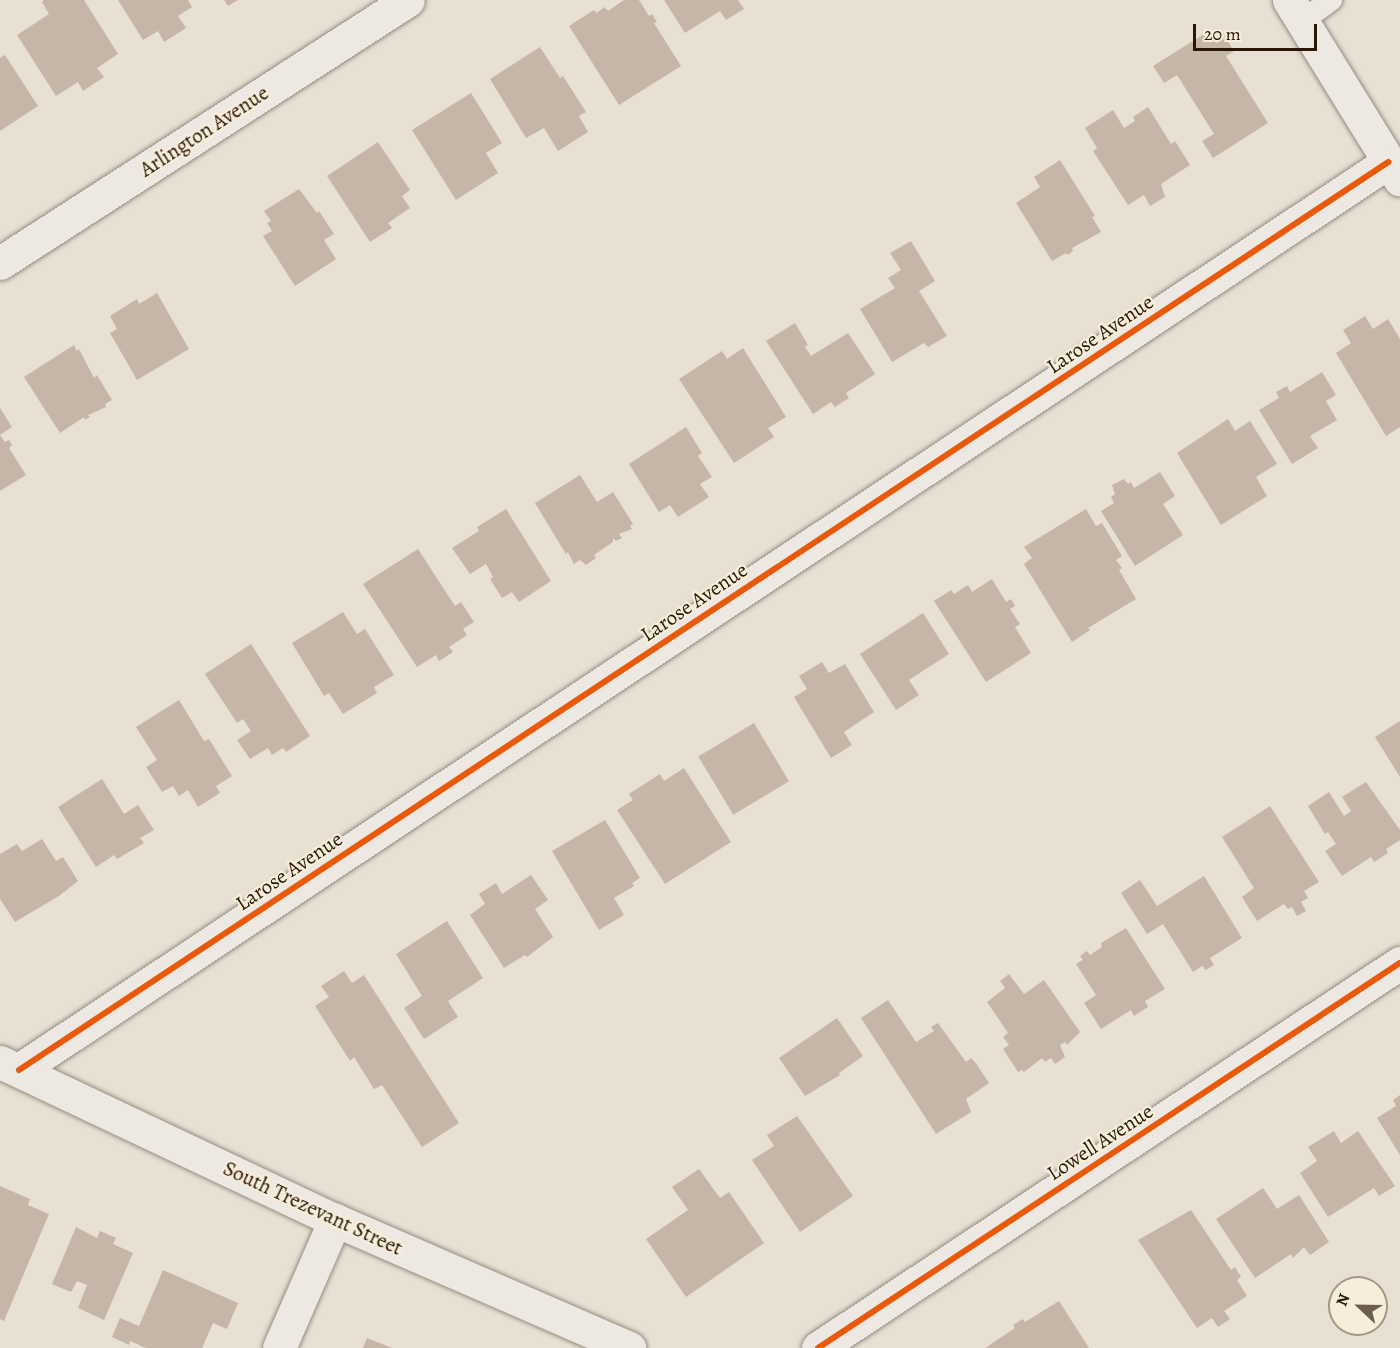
<!DOCTYPE html>
<style>
body{margin:0}
#map{position:relative;width:1400px;height:1348px;overflow:hidden;background:#e8e0d2;font-family:Alegreya,serif}
div>[style]{position:absolute}
.building>*{inset:0;background:#c6b6a8;transform-origin:0 0}
.roads{filter:drop-shadow(0 0 2px #948d83) drop-shadow(0 0 2px #948d83)}
.lane>*{height:22px;margin:-11px;padding:0 11px;transform-origin:11px;border-radius:11px;background:#ede8e1}
.street>*{height:33px;margin:-16.5px;padding:0 16.5px;transform-origin:16.5px;border-radius:16.5px;background:#ede8e1}
.secondary>*{height:33px;margin:-16.5px;padding:0 16.5px;transform-origin:16.5px;border-radius:16.5px;background:#ede8e1}
.cycleway>*{height:6px;margin:-3px;padding:0 3px;transform-origin:3px;border-radius:3px;background:#e8590c}
span{translate:-50% -50%;white-space:nowrap;text-align:center;line-height:1.15;-webkit-text-stroke:4.5px #f7eddb;paint-order:stroke}
.street-label{font-size:21px;color:#2a1706}
.north{position:absolute;left:1328px;top:1276px;width:60px;height:60px;box-sizing:border-box;background:#f7eddb;border:2px solid #a59786;border-radius:50%;rotate:292deg;font-size:16px;font-weight:700;line-height:24px;text-align:center;color:#2a1706}
.north::after{content:'';display:block;margin:auto;width:21px;height:27px;background:#6c5d4d;clip-path:polygon(50% 0,100% 100%,50% 72%,0 100%)}
.scale{position:absolute;left:1193px;top:24px;width:124px;height:27px;box-sizing:border-box;border:3px solid #2a1706;border-top:0;padding-left:8px;font-size:18px;line-height:21px;white-space:nowrap;color:#2a1706;-webkit-text-stroke:4px #f7eddb;paint-order:stroke}
</style>
<div id="map">
<div class="building">
<div style="clip-path:polygon(44px 0,84px 0,118px 54px,97px 68px,104px 77px,83px 91px,78px 82px,56px 96px,17px 35px,49px 14px,42px 2px)"></div>
<div style="clip-path:polygon(118px 0,188px 0,192px 7px,178px 16px,186px 28px,164px 42px,158px 31px,143px 40px)"></div>
<div style="clip-path:polygon(224px 0,238px 0,228px 6px)"></div>
<div style="clip-path:polygon(624px 0,639px 0,649px 16px,652px 14px,657px 22px,654px 23px,681px 66px,619px 105px,569px 26px,594px 10px,596px 13px,605px 7px,608px 11px)"></div>
<div style="clip-path:polygon(664px 0,738px 0,744px 9px,726px 20px,720px 11px,685px 33px)"></div>
<div style="clip-path:polygon(1209px 31px,1216px 43px,1226px 38px,1234px 51px,1226px 56px,1268px 123px,1213px 158px,1202px 141px,1214px 134px,1177px 75px,1164px 83px,1153px 66px)"></div>
<div style="clip-path:polygon(540px 47px,560px 78px,563px 76px,586px 112px,579px 116px,588px 132px,558px 151px,544px 128px,526px 138px,490px 79px)"></div>
<div style="clip-path:polygon(5px 55px,38px 106px,0 131px,0 58px)"></div>
<div style="clip-path:polygon(471px 93px,502px 143px,486px 153px,498px 173px,456px 200px,412px 130px)"></div>
<div style="clip-path:polygon(1148px 107px,1171px 144px,1175px 141px,1190px 165px,1161px 184px,1165px 197px,1150px 206px,1144px 195px,1128px 205px,1093px 151px,1097px 148px,1085px 128px,1113px 110px,1124px 128px,1135px 121px,1133px 117px)"></div>
<div style="clip-path:polygon(378px 142px,410px 190px,402px 196px,410px 208px,388px 223px,392px 228px,370px 242px,327px 176px)"></div>
<div style="clip-path:polygon(1060px 160px,1095px 216px,1092px 217px,1101px 232px,1072px 248px,1073px 251px,1068px 255px,1066px 253px,1052px 261px,1016px 203px,1040px 187px,1034px 177px)"></div>
<div style="clip-path:polygon(299px 189px,317px 213px,319px 211px,334px 234px,324px 240px,336px 259px,295px 286px,263px 236px,272px 231px,267px 223px,271px 221px,264px 211px)"></div>
<div style="clip-path:polygon(911px 241px,935px 281px,919px 291px,947px 336px,928px 347px,924px 343px,892px 362px,860px 309px,895px 288px,888px 278px,901px 270px,890px 253px)"></div>
<div style="clip-path:polygon(157px 293px,189px 349px,137px 380px,110px 333px,117px 329px,110px 316px,137px 299px,139px 304px)"></div>
<div style="clip-path:polygon(1365px 316px,1373px 329px,1388px 319px,1400px 339px,1400px 427px,1386px 436px,1336px 353px,1351px 343px,1343px 330px)"></div>
<div style="clip-path:polygon(795px 323px,808px 345px,805px 347px,811px 356px,848px 333px,875px 374px,846px 393px,849px 398px,835px 407px,831px 402px,813px 414px,766px 341px)"></div>
<div style="clip-path:polygon(74px 345px,77px 351px,79px 349px,94px 378px,97px 375px,112px 400px,105px 404px,106px 407px,88px 415px,90px 417px,85px 420px,84px 417px,60px 433px,24px 377px)"></div>
<div style="clip-path:polygon(743px 348px,786px 417px,768px 428px,774px 437px,734px 463px,679px 379px,722px 351px,727px 359px)"></div>
<div style="clip-path:polygon(1322px 372px,1336px 395px,1326px 401px,1337px 420px,1310px 436px,1318px 448px,1292px 464px,1259px 410px,1279px 398px,1276px 392px,1287px 386px,1290px 392px)"></div>
<div style="clip-path:polygon(0 408px,12px 427px,0 435px,5px 442px,9px 440px,12px 445px,9px 448px,26px 475px,0 491px)"></div>
<div style="clip-path:polygon(1228px 419px,1235px 431px,1250px 421px,1277px 464px,1256px 477px,1267px 496px,1221px 525px,1177px 453px)"></div>
<div style="clip-path:polygon(686px 427px,702px 453px,698px 456px,712px 477px,700px 484px,709px 497px,678px 517px,670px 505px,659px 512px,629px 464px)"></div>
<div style="clip-path:polygon(1160px 472px,1175px 496px,1163px 504px,1183px 535px,1135px 566px,1101px 511px,1114px 503px,1111px 497px,1115px 494px,1112px 485px,1124px 479px,1128px 484px,1131px 482px,1134px 488px)"></div>
<div style="clip-path:polygon(580px 475px,597px 502px,613px 492px,633px 524px,630px 526px,632px 529px,619px 534px,622px 538px,616px 541px,613px 538px,613px 542px,594px 555px,596px 558px,586px 565px,580px 560px,574px 564px,568px 552px,566px 554px,535px 503px)"></div>
<div style="clip-path:polygon(506px 509px,551px 581px,519px 602px,512px 592px,502px 598px,490px 579px,493px 577px,486px 564px,470px 574px,452px 548px,479px 531px,477px 527px)"></div>
<div style="clip-path:polygon(1086px 509px,1096px 526px,1102px 523px,1122px 556px,1116px 560px,1122px 568px,1119px 570px,1136px 599px,1088px 628px,1090px 630px,1072px 642px,1024px 564px,1032px 558px,1024px 547px)"></div>
<div style="clip-path:polygon(418px 549px,455px 606px,461px 602px,474px 622px,463px 629px,467px 635px,449px 647px,453px 652px,439px 661px,436px 655px,417px 667px,363px 584px)"></div>
<div style="clip-path:polygon(992px 579px,1006px 602px,1011px 599px,1015px 606px,1010px 609px,1020px 624px,1015px 627px,1031px 653px,986px 682px,934px 601px,951px 590px,954px 594px,968px 585px,972px 592px)"></div>
<div style="clip-path:polygon(343px 612px,357px 634px,365px 629px,394px 675px,374px 687px,377px 693px,343px 714px,329px 693px,324px 696px,292px 643px)"></div>
<div style="clip-path:polygon(923px 613px,949px 654px,909px 680px,919px 695px,896px 710px,860px 654px)"></div>
<div style="clip-path:polygon(251px 644px,310px 736px,286px 752px,283px 748px,272px 755px,268px 748px,250px 759px,237px 740px,251px 731px,243px 719px,237px 723px,205px 674px)"></div>
<div style="clip-path:polygon(822px 662px,829px 673px,845px 664px,874px 712px,844px 732px,852px 745px,831px 758px,794px 697px,807px 689px,799px 676px)"></div>
<div style="clip-path:polygon(179px 700px,204px 741px,209px 739px,232px 776px,216px 786px,220px 793px,198px 807px,188px 790px,179px 796px,173px 786px,162px 792px,146px 767px,157px 760px,136px 727px)"></div>
<div style="clip-path:polygon(1400px 721px,1400px 777px,1375px 737px)"></div>
<div style="left:754px;top:723px;width:68px;height:65px;rotate:59deg"></div>
<div style="clip-path:polygon(684px 768px,731px 842px,665px 884px,617px 810px,633px 800px,629px 794px,660px 774px,664px 781px)"></div>
<div style="clip-path:polygon(102px 779px,124px 814px,138px 805px,154px 830px,140px 838px,144px 843px,117px 859px,114px 855px,96px 867px,58px 807px)"></div>
<div style="clip-path:polygon(1366px 782px,1400px 830px,1400px 840px,1386px 849px,1388px 853px,1374px 862px,1371px 857px,1342px 876px,1325px 851px,1336px 844px,1328px 832px,1325px 834px,1308px 806px,1329px 792px,1344px 816px,1351px 811px,1342px 797px)"></div>
<div style="clip-path:polygon(1270px 806px,1319px 882px,1304px 891px,1308px 898px,1301px 902px,1306px 911px,1297px 916px,1292px 907px,1288px 909px,1284px 904px,1257px 921px,1242px 897px,1254px 888px,1222px 837px)"></div>
<div style="clip-path:polygon(605px 820px,640px 878px,632px 883px,634px 886px,614px 898px,624px 915px,599px 930px,552px 851px)"></div>
<div style="clip-path:polygon(42px 839px,56px 861px,63px 857px,78px 881px,59px 896px,15px 922px,0 899px,0 854px,17px 844px,22px 851px)"></div>
<div style="clip-path:polygon(531px 875px,548px 900px,535px 909px,553px 937px,527px 957px,525px 955px,504px 968px,470px 915px,485px 904px,479px 894px,496px 883px,502px 894px)"></div>
<div style="clip-path:polygon(1204px 876px,1242px 938px,1210px 958px,1214px 965px,1206px 970px,1202px 966px,1193px 972px,1163px 924px,1147px 934px,1121px 893px,1140px 880px,1157px 906px)"></div>
<div style="clip-path:polygon(447px 921px,483px 978px,448px 1001px,458px 1017px,424px 1039px,404px 1008px,422px 996px,396px 954px)"></div>
<div style="clip-path:polygon(1126px 928px,1165px 989px,1145px 1001px,1148px 1007px,1134px 1016px,1131px 1010px,1101px 1029px,1084px 1003px,1096px 995px,1076px 964px,1083px 960px,1080px 956px,1087px 951px,1090px 955px,1102px 947px,1101px 943px)"></div>
<div style="clip-path:polygon(344px 971px,352px 983px,364px 975px,459px 1123px,422px 1147px,382px 1085px,374px 1089px,354px 1057px,350px 1061px,315px 1006px,329px 997px,321px 986px)"></div>
<div style="clip-path:polygon(1009px 974px,1024px 994px,1044px 980px,1080px 1032px,1067px 1045px,1065px 1042px,1060px 1045px,1065px 1057px,1055px 1064px,1051px 1058px,1045px 1062px,1042px 1058px,1024px 1072px,1022px 1070px,1018px 1072px,1003px 1049px,1009px 1045px,1003px 1037px,1008px 1033px,987px 1002px,1005px 988px,1000px 981px)"></div>
<div style="clip-path:polygon(888px 1000px,916px 1042px,934px 1031px,931px 1027px,938px 1023px,966px 1062px,971px 1058px,975px 1062px,989px 1083px,966px 1099px,971px 1112px,936px 1134px,861px 1018px)"></div>
<div style="clip-path:polygon(837px 1018px,863px 1056px,839px 1073px,840px 1075px,805px 1096px,779px 1058px)"></div>
<div style="clip-path:polygon(1400px 1095px,1400px 1155px,1377px 1118px,1396px 1106px,1393px 1100px)"></div>
<div style="clip-path:polygon(797px 1116px,853px 1196px,800px 1232px,752px 1160px,774px 1146px,767px 1135px)"></div>
<div style="clip-path:polygon(1334px 1131px,1341px 1143px,1358px 1131px,1395px 1186px,1379px 1196px,1374px 1188px,1328px 1217px,1300px 1173px,1317px 1161px,1308px 1147px)"></div>
<div style="clip-path:polygon(699px 1169px,720px 1198px,729px 1192px,764px 1243px,686px 1297px,646px 1239px,688px 1210px,672px 1187px)"></div>
<div style="clip-path:polygon(0 1186px,30px 1199px,28px 1205px,49px 1214px,4px 1321px,0 1319px)"></div>
<div style="clip-path:polygon(1263px 1188px,1277px 1209px,1299px 1195px,1329px 1242px,1310px 1255px,1304px 1247px,1293px 1258px,1291px 1254px,1255px 1278px,1216px 1219px)"></div>
<div style="clip-path:polygon(1191px 1210px,1231px 1270px,1235px 1267px,1241px 1277px,1237px 1280px,1247px 1296px,1224px 1311px,1230px 1319px,1218px 1327px,1212px 1318px,1197px 1328px,1138px 1240px)"></div>
<div style="clip-path:polygon(76px 1227px,97px 1238px,100px 1231px,116px 1238px,113px 1244px,133px 1253px,104px 1320px,78px 1308px,87px 1285px,77px 1281px,71px 1292px,52px 1284px)"></div>
<div style="clip-path:polygon(163px 1270px,238px 1303px,227px 1329px,213px 1323px,202px 1348px,146px 1348px,130px 1341px,129px 1345px,112px 1337px,120px 1318px,139px 1326px)"></div>
<div style="clip-path:polygon(1059px 1301px,1089px 1348px,985px 1348px,1015px 1328px,1013px 1325px,1023px 1319px,1025px 1322px)"></div>
<div style="clip-path:polygon(367px 1338px,392px 1348px,363px 1348px)"></div>
</div>
<div class="roads">
<div class="lane">
<div style="left:1302px;top:21px;width:36px;rotate:-36deg"></div>
</div>
<div class="street">
<div style="left:1289px;top:0;width:211px;rotate:58.3deg"></div>
<div style="left:0;top:263px;width:485px;rotate:-32.8deg"></div>
<div style="left:19px;top:1070px;width:1643px;rotate:-33.55deg"></div>
<div style="left:279px;top:1348px;width:140px;rotate:-66.4deg"></div>
<div style="left:818px;top:1348px;width:698px;rotate:-33.49deg"></div>
</div>
<div class="secondary">
<div style="left:0;top:1062px;width:370px;rotate:25.3deg"></div>
<div style="left:335px;top:1220px;width:321px;rotate:23.5deg"></div>
</div>
</div>
<div class="cycleway">
<div style="left:19px;top:1070px;width:1643px;rotate:-33.55deg"></div>
<div style="left:818px;top:1348px;width:698px;rotate:-33.49deg"></div>
</div>
<div class="street-label">
<span style="left:204px;top:131px;rotate:-33deg">Arlington Avenue</span>
<span style="left:1100px;top:334px;rotate:-34deg">Larose Avenue</span>
<span style="left:694px;top:602px;rotate:-34deg">Larose Avenue</span>
<span style="left:289px;top:871px;rotate:-34deg">Larose Avenue</span>
<span style="left:1100px;top:1142px;rotate:-33deg">Lowell Avenue</span>
<span style="left:313px;top:1208px;rotate:25deg">South Trezevant Street</span>
</div>
<div class="north">N</div>
<div class="scale">20 m</div>
</div>
